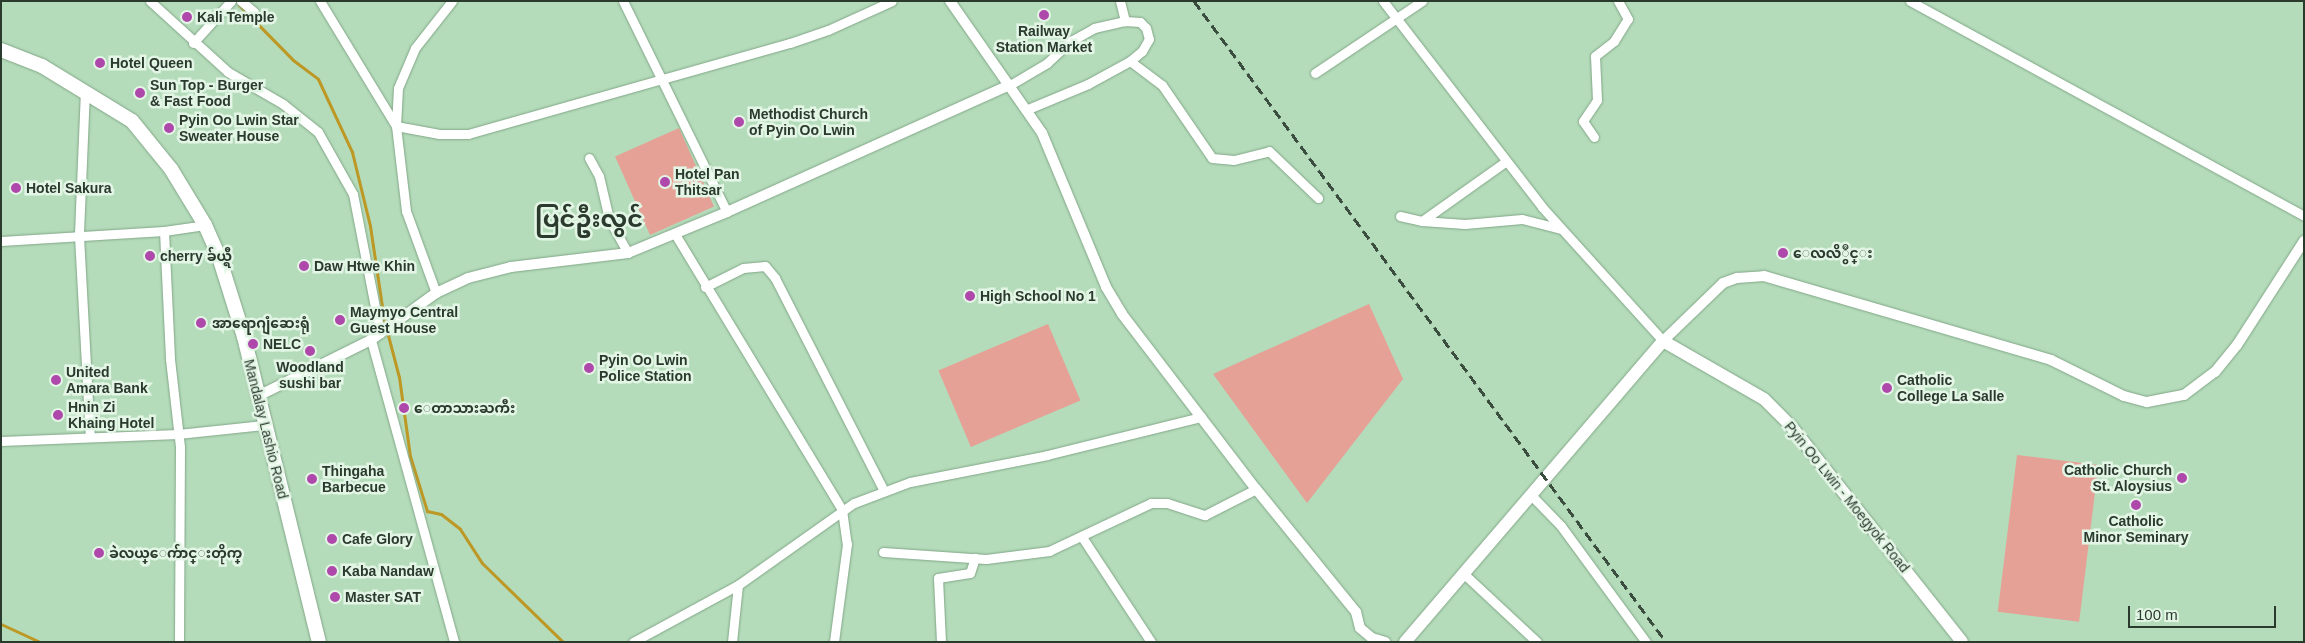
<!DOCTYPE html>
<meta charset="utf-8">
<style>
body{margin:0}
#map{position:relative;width:2305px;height:643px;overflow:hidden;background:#b4dbba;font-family:Helvetica,"Noto Sans Myanmar",sans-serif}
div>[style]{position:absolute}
.green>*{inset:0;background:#e6a196;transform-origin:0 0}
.stream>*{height:3px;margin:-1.5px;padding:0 1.5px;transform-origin:1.5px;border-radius:1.5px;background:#bd9824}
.roads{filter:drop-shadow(0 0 1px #82a788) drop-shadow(0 0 1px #82a788)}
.minor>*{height:9px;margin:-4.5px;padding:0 4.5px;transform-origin:4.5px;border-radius:4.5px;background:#fff}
.tertiary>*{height:10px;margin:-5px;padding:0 5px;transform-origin:5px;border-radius:5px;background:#fff}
.primary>*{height:12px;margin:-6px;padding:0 6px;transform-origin:6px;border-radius:6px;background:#fff}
.trunk>*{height:14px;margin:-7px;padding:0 7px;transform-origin:7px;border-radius:7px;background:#fff}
.rail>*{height:3px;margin-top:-1.5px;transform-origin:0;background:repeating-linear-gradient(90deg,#3b4d3e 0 10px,transparent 0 15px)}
.dots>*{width:14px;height:14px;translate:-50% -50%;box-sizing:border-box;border:2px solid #e3f6e5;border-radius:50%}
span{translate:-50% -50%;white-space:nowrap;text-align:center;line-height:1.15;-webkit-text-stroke:5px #e3f6e5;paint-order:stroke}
.poi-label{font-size:14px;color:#2a3a2d;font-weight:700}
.left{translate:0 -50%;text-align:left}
.right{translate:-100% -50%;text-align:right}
.street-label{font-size:14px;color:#2a3a2d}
.town-label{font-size:24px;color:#2a3a2d;font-weight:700}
.frame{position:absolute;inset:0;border:2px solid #2a3a2d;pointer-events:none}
.scale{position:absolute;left:2128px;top:606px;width:148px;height:22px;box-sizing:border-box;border:2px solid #2a3a2d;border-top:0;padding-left:6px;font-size:15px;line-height:18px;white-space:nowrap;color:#2a3a2d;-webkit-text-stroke:4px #e3f6e5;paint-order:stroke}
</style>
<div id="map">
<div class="green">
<div style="left:679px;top:128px;width:86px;height:70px;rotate:66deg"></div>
<div style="clip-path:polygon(1369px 304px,1403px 379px,1307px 503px,1213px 374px)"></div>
<div style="left:1048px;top:324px;width:83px;height:119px;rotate:67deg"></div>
<div style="left:2017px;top:455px;width:82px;height:158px;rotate:7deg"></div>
</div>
<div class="stream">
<div style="left:239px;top:5px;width:77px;rotate:45.5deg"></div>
<div style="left:293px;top:60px;width:31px;rotate:37deg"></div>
<div style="left:318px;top:79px;width:81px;rotate:65deg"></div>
<div style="left:352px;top:152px;width:76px;rotate:76.3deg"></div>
<div style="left:370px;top:226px;width:95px;rotate:81.5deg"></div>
<div style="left:384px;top:320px;width:59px;rotate:75.3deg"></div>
<div style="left:399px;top:377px;width:80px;rotate:82.1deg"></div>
<div style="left:410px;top:456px;width:58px;rotate:72.8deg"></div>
<div style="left:427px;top:511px;width:14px;rotate:12deg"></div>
<div style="left:441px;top:514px;width:24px;rotate:38deg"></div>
<div style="left:460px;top:529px;width:40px;rotate:57.1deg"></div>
<div style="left:482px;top:563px;width:113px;rotate:44.3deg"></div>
<div style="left:1px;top:624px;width:43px;rotate:24.8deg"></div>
</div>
<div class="roads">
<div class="minor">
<div style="left:150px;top:1px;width:105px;rotate:42.3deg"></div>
<div style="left:228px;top:72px;width:64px;rotate:30.2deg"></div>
<div style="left:283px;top:104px;width:45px;rotate:38.7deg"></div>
<div style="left:318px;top:132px;width:71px;rotate:60.6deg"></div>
<div style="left:353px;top:194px;width:142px;rotate:79deg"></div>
<div style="left:241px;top:1px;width:17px;rotate:40deg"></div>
<div style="left:320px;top:1px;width:146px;rotate:58.7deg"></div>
<div style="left:396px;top:126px;width:44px;rotate:10.5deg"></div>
<div style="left:439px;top:134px;width:29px"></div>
<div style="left:468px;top:134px;width:335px;rotate:-15.8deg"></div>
<div style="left:790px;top:43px;width:40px;rotate:-18.9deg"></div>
<div style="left:828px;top:30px;width:70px;rotate:-24.4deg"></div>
<div style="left:623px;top:1px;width:235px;rotate:63.8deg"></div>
<div style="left:1120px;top:1px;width:21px;rotate:76deg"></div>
<div style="left:1383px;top:1px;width:260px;rotate:52.3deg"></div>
<div style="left:1542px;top:207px;width:181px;rotate:47.9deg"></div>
<div style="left:1910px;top:1px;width:449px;rotate:28.6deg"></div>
<div style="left:193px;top:43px;width:57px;rotate:-47.9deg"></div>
<div style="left:1130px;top:61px;width:40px;rotate:37deg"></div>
<div style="left:1162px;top:85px;width:88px;rotate:55.6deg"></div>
<div style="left:1212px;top:158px;width:22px;rotate:5deg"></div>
<div style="left:1234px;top:160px;width:36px;rotate:-14deg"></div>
<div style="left:1269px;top:151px;width:68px;rotate:43.8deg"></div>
<div style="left:1315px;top:73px;width:129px;rotate:-33.9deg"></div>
<div style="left:1010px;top:85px;width:43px;rotate:-30.7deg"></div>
<div style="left:1047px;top:63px;width:33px;rotate:-43deg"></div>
<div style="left:1071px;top:41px;width:26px;rotate:-29deg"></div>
<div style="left:1094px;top:28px;width:32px;rotate:-13deg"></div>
<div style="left:1125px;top:21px;width:15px;rotate:4deg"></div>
<div style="left:1140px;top:22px;width:8px;rotate:45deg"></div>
<div style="left:1146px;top:28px;width:11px;rotate:75deg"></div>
<div style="left:1149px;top:39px;width:14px;rotate:120deg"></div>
<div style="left:1142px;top:51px;width:16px;rotate:140deg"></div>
<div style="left:1130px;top:61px;width:48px;rotate:151.3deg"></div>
<div style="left:1088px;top:84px;width:65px;rotate:157.4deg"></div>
<div style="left:85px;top:90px;width:146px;rotate:92.4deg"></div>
<div style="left:79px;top:236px;width:201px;rotate:86.9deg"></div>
<div style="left:1594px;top:137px;width:19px;rotate:-125deg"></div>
<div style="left:1583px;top:121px;width:25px;rotate:-56deg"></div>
<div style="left:1597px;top:100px;width:44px;rotate:-92.6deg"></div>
<div style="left:1595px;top:56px;width:24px;rotate:-38deg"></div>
<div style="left:1614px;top:41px;width:26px;rotate:-58deg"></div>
<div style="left:1628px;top:19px;width:21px;rotate:-119deg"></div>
<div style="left:589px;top:158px;width:21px;rotate:61deg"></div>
<div style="left:599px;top:176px;width:44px;rotate:76.9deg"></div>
<div style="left:609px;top:219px;width:39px;rotate:61deg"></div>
<div style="left:1400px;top:216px;width:23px;rotate:13deg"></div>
<div style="left:1422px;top:221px;width:43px;rotate:4deg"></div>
<div style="left:1465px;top:224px;width:57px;rotate:-5deg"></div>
<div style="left:1522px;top:219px;width:40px;rotate:14.4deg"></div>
<div style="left:1422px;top:221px;width:102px;rotate:-35.4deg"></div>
<div style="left:164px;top:231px;width:128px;rotate:87.3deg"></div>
<div style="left:170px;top:359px;width:89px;rotate:83.5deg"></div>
<div style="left:180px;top:447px;width:195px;rotate:90.3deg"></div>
<div style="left:675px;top:234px;width:323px;rotate:58.8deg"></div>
<div style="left:842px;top:510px;width:34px;rotate:82deg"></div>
<div style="left:847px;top:544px;width:99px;rotate:97.6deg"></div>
<div style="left:1px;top:241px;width:163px;rotate:-3.5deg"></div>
<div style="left:164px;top:231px;width:41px;rotate:-8.3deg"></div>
<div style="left:705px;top:287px;width:42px;rotate:-26.6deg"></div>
<div style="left:743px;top:268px;width:22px;rotate:-5deg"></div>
<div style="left:765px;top:266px;width:16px;rotate:50deg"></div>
<div style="left:775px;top:278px;width:239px;rotate:62.9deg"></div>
<div style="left:436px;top:293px;width:87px;rotate:-110.1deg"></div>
<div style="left:406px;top:211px;width:86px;rotate:-96.7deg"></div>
<div style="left:396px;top:126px;width:38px;rotate:-87deg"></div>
<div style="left:398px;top:88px;width:43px;rotate:-67deg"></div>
<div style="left:415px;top:48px;width:60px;rotate:-51.8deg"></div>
<div style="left:371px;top:340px;width:313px;rotate:74.6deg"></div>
<div style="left:1px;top:441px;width:177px;rotate:-2.3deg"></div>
<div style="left:178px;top:434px;width:86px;rotate:-6deg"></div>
<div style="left:1531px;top:495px;width:43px;rotate:45.9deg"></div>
<div style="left:1561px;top:526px;width:144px;rotate:53.8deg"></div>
<div style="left:1082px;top:537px;width:126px;rotate:56.7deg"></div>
<div style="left:883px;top:552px;width:103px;rotate:3.9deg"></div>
<div style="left:986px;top:559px;width:64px;rotate:-7.2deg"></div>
<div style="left:1049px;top:551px;width:113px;rotate:-25.2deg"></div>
<div style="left:1151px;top:503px;width:16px"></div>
<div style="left:1167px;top:503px;width:40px;rotate:18deg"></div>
<div style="left:1205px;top:515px;width:57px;rotate:-27deg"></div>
<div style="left:1463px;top:573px;width:101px;rotate:43deg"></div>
<div style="left:633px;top:642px;width:119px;rotate:-28.5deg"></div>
<div style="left:738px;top:585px;width:142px;rotate:-35.3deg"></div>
<div style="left:854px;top:503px;width:60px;rotate:-20.6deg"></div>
<div style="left:910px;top:482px;width:140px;rotate:-11.1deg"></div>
<div style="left:1047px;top:455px;width:159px;rotate:-13.9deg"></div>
<div style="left:732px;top:642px;width:57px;rotate:-84deg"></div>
<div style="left:941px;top:642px;width:64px;rotate:-92.7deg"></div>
<div style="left:938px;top:578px;width:32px;rotate:-9deg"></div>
<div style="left:970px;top:573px;width:16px;rotate:-72deg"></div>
</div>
<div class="tertiary">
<div style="left:950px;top:1px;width:161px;rotate:55.1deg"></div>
<div style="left:1042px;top:133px;width:167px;rotate:67.4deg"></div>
<div style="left:1106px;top:287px;width:31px;rotate:59deg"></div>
<div style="left:1122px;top:314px;width:220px;rotate:52.6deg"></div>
<div style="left:1256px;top:489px;width:159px;rotate:50.9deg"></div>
<div style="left:1356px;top:612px;width:16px;rotate:76deg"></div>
<div style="left:1360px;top:628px;width:16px;rotate:40deg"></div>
<div style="left:1372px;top:638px;width:14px;rotate:17deg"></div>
<div style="left:1663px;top:341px;width:83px;rotate:-44deg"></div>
<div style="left:1723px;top:283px;width:15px;rotate:-20deg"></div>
<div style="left:1737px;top:278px;width:27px;rotate:-4deg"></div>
<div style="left:1764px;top:276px;width:299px;rotate:16.3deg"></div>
<div style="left:2051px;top:360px;width:81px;rotate:26.3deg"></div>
<div style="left:2124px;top:396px;width:24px;rotate:15deg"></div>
<div style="left:2147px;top:402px;width:38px;rotate:-11deg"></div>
<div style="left:2184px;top:395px;width:39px;rotate:-37deg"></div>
<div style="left:2215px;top:372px;width:35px;rotate:-51deg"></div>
<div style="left:2237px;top:345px;width:124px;rotate:-57.2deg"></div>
<div style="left:258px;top:396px;width:126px;rotate:-26.4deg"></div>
<div style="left:371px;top:340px;width:80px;rotate:-35.9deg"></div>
<div style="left:436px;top:293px;width:35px;rotate:-25deg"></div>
<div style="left:468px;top:278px;width:44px;rotate:-14.3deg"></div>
<div style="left:511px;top:267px;width:118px;rotate:-6.8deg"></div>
<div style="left:628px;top:253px;width:107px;rotate:-22.5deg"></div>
<div style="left:727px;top:212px;width:310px;rotate:-24.2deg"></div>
</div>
<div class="primary">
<div style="left:1405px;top:642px;width:396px;rotate:-49.4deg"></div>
<div style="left:1663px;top:341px;width:116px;rotate:29.9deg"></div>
<div style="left:1764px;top:399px;width:38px;rotate:45deg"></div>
<div style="left:1791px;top:426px;width:275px;rotate:51.6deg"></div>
</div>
<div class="trunk">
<div style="left:1px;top:50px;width:44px;rotate:21.3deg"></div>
<div style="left:42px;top:66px;width:105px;rotate:31.4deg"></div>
<div style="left:132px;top:121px;width:62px;rotate:50.9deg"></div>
<div style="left:171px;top:169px;width:66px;rotate:58.7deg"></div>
<div style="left:205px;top:225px;width:35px;rotate:66deg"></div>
<div style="left:219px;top:257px;width:84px;rotate:72.6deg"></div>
<div style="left:244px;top:337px;width:314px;rotate:76.2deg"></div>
</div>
</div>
<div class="rail">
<div style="left:1194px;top:1px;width:796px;rotate:53.63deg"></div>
</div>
<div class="dots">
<div style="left:1044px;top:15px;background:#af48ab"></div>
<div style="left:187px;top:17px;background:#af48ab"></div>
<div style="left:100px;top:63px;background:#af48ab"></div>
<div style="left:140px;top:93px;background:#af48ab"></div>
<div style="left:739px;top:122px;background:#af48ab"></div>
<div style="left:169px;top:128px;background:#af48ab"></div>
<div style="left:665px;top:182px;background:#af48ab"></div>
<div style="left:16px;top:188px;background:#af48ab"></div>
<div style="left:1783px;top:253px;background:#af48ab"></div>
<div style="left:150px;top:256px;background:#af48ab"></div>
<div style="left:304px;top:266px;background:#af48ab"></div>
<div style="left:970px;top:296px;background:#af48ab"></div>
<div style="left:340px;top:320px;background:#af48ab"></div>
<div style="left:201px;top:323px;background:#af48ab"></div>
<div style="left:253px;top:344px;background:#af48ab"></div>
<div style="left:310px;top:351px;background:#af48ab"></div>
<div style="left:589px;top:368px;background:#af48ab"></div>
<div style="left:56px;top:380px;background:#af48ab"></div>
<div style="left:1887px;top:388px;background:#af48ab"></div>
<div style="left:404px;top:408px;background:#af48ab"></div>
<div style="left:58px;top:415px;background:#af48ab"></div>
<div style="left:2182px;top:478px;background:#af48ab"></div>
<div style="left:312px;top:479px;background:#af48ab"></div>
<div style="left:2136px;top:505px;background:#af48ab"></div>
<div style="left:332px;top:539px;background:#af48ab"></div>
<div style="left:99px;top:553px;background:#af48ab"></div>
<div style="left:332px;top:571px;background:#af48ab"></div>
<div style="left:335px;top:597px;background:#af48ab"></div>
</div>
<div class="poi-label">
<span class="left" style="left:197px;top:17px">Kali Temple</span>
<span style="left:1044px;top:39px">Railway<br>Station Market</span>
<span class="left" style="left:110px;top:63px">Hotel Queen</span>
<span class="left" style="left:150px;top:93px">Sun Top - Burger<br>&amp; Fast Food</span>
<span class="left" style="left:749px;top:122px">Methodist Church<br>of Pyin Oo Lwin</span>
<span class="left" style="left:179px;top:128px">Pyin Oo Lwin Star<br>Sweater House</span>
<span class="left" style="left:675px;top:182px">Hotel Pan<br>Thitsar</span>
<span class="left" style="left:26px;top:188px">Hotel Sakura</span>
<span class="left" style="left:1793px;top:253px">ေလလိွဳင္း</span>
<span class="left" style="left:160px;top:256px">cherry ခ်ယ္ရီ</span>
<span class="left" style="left:314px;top:266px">Daw Htwe Khin</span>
<span class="left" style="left:980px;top:296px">High School No 1</span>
<span class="left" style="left:350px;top:320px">Maymyo Central<br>Guest House</span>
<span class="left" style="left:212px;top:323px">အာရောဂျံဆေးရုံ</span>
<span class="left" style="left:263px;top:344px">NELC</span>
<span class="left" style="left:599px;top:368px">Pyin Oo Lwin<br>Police Station</span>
<span style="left:310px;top:375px">Woodland<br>sushi bar</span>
<span class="left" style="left:66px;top:380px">United<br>Amara Bank</span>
<span class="left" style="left:1897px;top:388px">Catholic<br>College La Salle</span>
<span class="left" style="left:68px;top:415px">Hnin Zi<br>Khaing Hotel</span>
<span class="left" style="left:414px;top:408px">ေတာသားႀကီး</span>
<span class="right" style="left:2172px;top:478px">Catholic Church<br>St. Aloysius</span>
<span class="left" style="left:322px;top:479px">Thingaha<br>Barbecue</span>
<span style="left:2136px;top:529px">Catholic<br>Minor Seminary</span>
<span class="left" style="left:342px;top:539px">Cafe Glory</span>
<span class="left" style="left:109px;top:553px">ခဲလယ္ေက်ာင္းတိုက္</span>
<span class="left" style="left:342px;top:571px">Kaba Nandaw</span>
<span class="left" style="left:345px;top:597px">Master SAT</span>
</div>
<div class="street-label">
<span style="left:266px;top:429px;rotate:76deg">Mandalay Lashio Road</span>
<span style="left:1847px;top:497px;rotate:51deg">Pyin Oo Lwin - Moegyok Road</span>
</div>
<div class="town-label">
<span style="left:589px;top:219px">ပြင်ဦးလွင်</span>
</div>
<div class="frame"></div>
<div class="scale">100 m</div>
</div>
